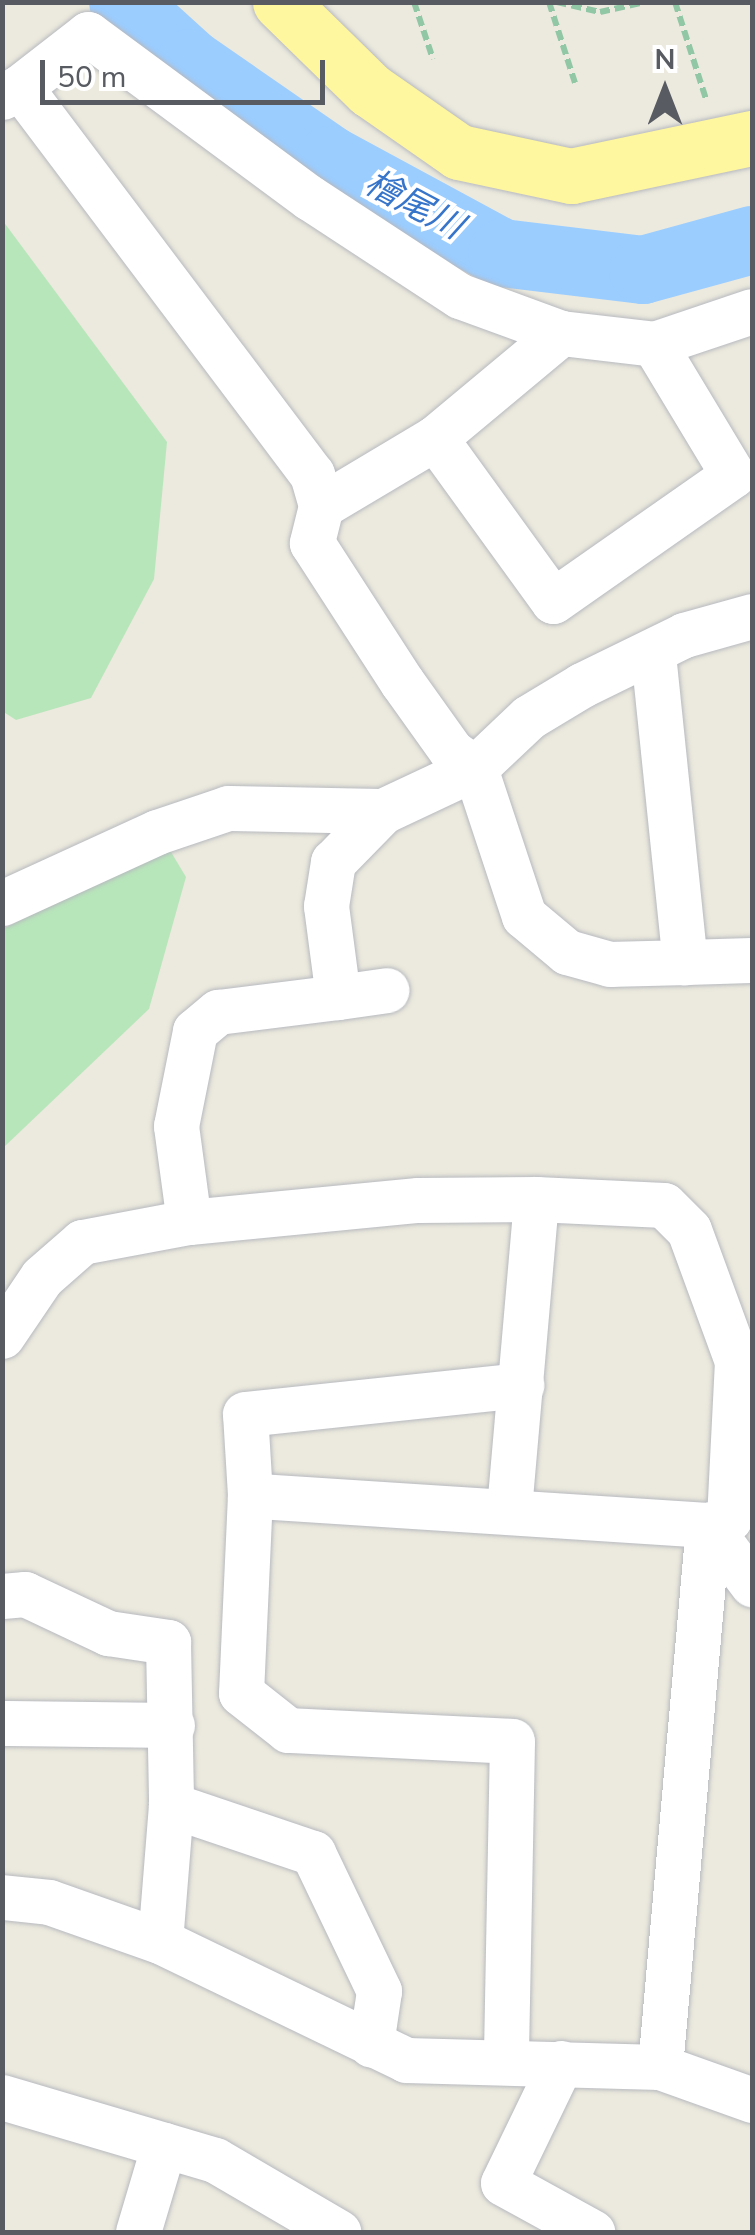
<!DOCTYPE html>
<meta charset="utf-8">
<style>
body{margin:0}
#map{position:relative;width:755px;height:2235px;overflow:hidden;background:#eceade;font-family:"Nunito Sans","Noto Sans JP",sans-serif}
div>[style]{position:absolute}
.green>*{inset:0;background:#b8e6bb}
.river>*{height:68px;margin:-34px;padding:0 34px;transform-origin:34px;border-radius:34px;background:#9bcdff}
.path>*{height:6px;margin-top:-3px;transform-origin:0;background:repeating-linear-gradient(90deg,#91c7a4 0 10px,transparent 0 15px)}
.roads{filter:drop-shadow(0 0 2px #b7b9bf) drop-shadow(0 0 2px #b7b9bf)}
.street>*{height:45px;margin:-22.5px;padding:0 22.5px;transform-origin:22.5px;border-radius:22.5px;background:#fff}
.primary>*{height:55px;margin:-27.5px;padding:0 27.5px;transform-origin:27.5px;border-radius:27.5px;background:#fff6a0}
span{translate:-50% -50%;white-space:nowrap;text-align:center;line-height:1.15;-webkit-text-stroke:8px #fff;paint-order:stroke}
.water-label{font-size:35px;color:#3775ca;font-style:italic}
.frame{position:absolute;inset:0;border:5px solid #585b61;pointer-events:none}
.north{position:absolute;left:615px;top:40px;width:100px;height:100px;-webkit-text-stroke:8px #fff;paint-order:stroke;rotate:0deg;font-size:28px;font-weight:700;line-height:40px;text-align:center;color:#585b61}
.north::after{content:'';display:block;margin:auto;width:35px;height:45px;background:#585b61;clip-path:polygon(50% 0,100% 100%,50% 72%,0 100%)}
.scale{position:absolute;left:40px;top:60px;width:285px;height:45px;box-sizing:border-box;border:5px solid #585b61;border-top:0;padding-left:12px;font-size:30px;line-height:35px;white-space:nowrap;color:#585b61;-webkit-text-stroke:8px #fff;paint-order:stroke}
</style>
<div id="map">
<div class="green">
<div style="clip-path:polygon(3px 221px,167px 442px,154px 579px,91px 698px,16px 720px,2px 711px)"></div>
<div style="clip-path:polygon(168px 847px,186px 877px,149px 1009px,3px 1148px,3px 929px)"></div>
</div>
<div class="river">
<div style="left:123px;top:2px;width:91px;rotate:42.3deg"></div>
<div style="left:190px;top:63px;width:170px;rotate:34.7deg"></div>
<div style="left:330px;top:160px;width:196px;rotate:28.4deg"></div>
<div style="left:502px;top:253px;width:142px;rotate:6.9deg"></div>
<div style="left:643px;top:270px;width:113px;rotate:-15.4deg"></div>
</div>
<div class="path">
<div style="left:414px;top:2px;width:60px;rotate:71.6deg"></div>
<div style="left:549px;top:2px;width:85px;rotate:72.2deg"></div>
<div style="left:557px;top:2px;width:44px;rotate:13.1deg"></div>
<div style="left:600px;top:12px;width:46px;rotate:-12.5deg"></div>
<div style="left:675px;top:2px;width:102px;rotate:72.3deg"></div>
</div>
<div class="roads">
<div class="street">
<div style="left:20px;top:87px;width:86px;rotate:-37.9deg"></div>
<div style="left:88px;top:34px;width:276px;rotate:36.5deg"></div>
<div style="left:310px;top:198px;width:179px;rotate:33.2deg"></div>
<div style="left:460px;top:296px;width:108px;rotate:20.1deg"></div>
<div style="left:561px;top:333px;width:94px;rotate:6.7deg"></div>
<div style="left:654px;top:344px;width:103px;rotate:-18.6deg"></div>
<div style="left:2px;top:97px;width:21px;rotate:-29deg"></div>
<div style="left:20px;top:87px;width:485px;rotate:53deg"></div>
<div style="left:312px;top:474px;width:33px;rotate:74deg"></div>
<div style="left:321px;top:506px;width:38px;rotate:104deg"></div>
<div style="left:312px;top:543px;width:166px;rotate:57.1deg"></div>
<div style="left:402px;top:682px;width:86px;rotate:54.5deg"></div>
<div style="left:452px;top:752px;width:28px;rotate:35deg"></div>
<div style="left:475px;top:768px;width:156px;rotate:71.7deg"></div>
<div style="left:524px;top:916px;width:56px;rotate:39.9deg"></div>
<div style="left:567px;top:952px;width:45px;rotate:15.6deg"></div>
<div style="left:610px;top:964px;width:75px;rotate:-1.5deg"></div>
<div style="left:435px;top:438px;width:164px;rotate:-39.8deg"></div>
<div style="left:321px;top:506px;width:133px;rotate:-30.8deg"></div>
<div style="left:435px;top:438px;width:201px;rotate:54.1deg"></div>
<div style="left:553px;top:601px;width:220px;rotate:-35deg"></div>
<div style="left:733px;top:475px;width:153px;rotate:-121.1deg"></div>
<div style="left:653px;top:654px;width:310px;rotate:84.1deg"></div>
<div style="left:685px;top:962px;width:67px;rotate:-1.7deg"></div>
<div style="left:2px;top:903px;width:170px;rotate:-24.6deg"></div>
<div style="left:157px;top:832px;width:75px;rotate:-18.7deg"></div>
<div style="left:228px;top:808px;width:155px;rotate:1.1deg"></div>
<div style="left:338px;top:997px;width:49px;rotate:-8.1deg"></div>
<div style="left:189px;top:1222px;width:97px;rotate:-97.7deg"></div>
<div style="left:176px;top:1126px;width:97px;rotate:-78.7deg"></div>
<div style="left:195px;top:1031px;width:30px;rotate:-40deg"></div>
<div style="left:218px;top:1012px;width:121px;rotate:-7.1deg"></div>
<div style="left:338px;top:997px;width:92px;rotate:-97.5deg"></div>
<div style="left:326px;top:906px;width:45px;rotate:-81deg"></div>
<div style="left:333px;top:862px;width:71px;rotate:-45.6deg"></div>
<div style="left:383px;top:811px;width:102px;rotate:-25.1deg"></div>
<div style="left:475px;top:768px;width:74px;rotate:-43.4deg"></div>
<div style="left:529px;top:717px;width:62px;rotate:-31.1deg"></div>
<div style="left:582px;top:685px;width:114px;rotate:-26.1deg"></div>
<div style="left:684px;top:635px;width:71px;rotate:-15.6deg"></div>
<div style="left:2px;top:1336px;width:71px;rotate:-55.9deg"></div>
<div style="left:42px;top:1277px;width:53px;rotate:-41.2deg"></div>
<div style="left:82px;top:1242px;width:109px;rotate:-10.6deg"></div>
<div style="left:189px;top:1222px;width:230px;rotate:-5.5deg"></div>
<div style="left:418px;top:1200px;width:118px;rotate:-0.5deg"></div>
<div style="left:536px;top:1199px;width:128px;rotate:2.7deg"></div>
<div style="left:664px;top:1205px;width:35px;rotate:45deg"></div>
<div style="left:689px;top:1230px;width:140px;rotate:69.9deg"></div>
<div style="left:737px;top:1361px;width:158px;rotate:92.9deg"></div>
<div style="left:729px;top:1519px;width:22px;rotate:164deg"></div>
<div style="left:708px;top:1525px;width:459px;rotate:-176.3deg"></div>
<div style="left:250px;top:1495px;width:198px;rotate:92.6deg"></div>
<div style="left:241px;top:1693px;width:60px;rotate:38.2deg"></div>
<div style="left:288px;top:1730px;width:224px;rotate:2.8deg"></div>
<div style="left:512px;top:1741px;width:319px;rotate:91.1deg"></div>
<div style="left:250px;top:1495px;width:81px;rotate:-93.5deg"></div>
<div style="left:245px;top:1414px;width:278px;rotate:-6deg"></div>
<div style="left:509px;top:1509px;width:311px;rotate:-85deg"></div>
<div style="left:708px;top:1525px;width:74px;rotate:53.3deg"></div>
<div style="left:2px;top:1596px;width:23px;rotate:-5deg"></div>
<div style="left:25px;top:1594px;width:92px;rotate:25.2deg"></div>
<div style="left:108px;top:1633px;width:61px;rotate:8.5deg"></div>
<div style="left:168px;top:1642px;width:163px;rotate:88.9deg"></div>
<div style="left:171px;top:1805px;width:136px;rotate:94.6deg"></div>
<div style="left:2px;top:1723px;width:170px;rotate:0.7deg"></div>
<div style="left:171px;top:1805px;width:150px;rotate:18.7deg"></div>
<div style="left:313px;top:1853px;width:153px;rotate:64.4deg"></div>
<div style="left:379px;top:1991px;width:54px;rotate:98.6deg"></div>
<div style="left:2px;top:1897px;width:47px;rotate:6.1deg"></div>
<div style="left:49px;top:1902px;width:118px;rotate:19.4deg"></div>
<div style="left:160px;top:1941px;width:273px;rotate:25.8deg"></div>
<div style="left:406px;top:2060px;width:254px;rotate:1.6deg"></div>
<div style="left:660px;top:2067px;width:98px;rotate:19.7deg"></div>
<div style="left:561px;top:2063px;width:133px;rotate:115.8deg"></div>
<div style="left:503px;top:2183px;width:102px;rotate:28.8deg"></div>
<div style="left:660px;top:2067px;width:544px;rotate:-84.94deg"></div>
<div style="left:2px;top:2097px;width:222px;rotate:16.5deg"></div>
<div style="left:215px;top:2160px;width:143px;rotate:30.3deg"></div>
<div style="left:138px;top:2232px;width:91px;rotate:-73.4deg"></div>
</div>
<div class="primary">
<div style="left:280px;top:2px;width:126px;rotate:44.4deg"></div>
<div style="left:370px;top:90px;width:108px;rotate:34.9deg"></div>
<div style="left:459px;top:152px;width:115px;rotate:12.1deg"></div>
<div style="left:571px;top:176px;width:185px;rotate:-11.9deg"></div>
</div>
</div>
<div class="water-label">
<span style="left:414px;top:205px;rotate:28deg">檜尾川</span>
</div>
<div class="frame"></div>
<div class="north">N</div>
<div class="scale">50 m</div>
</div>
